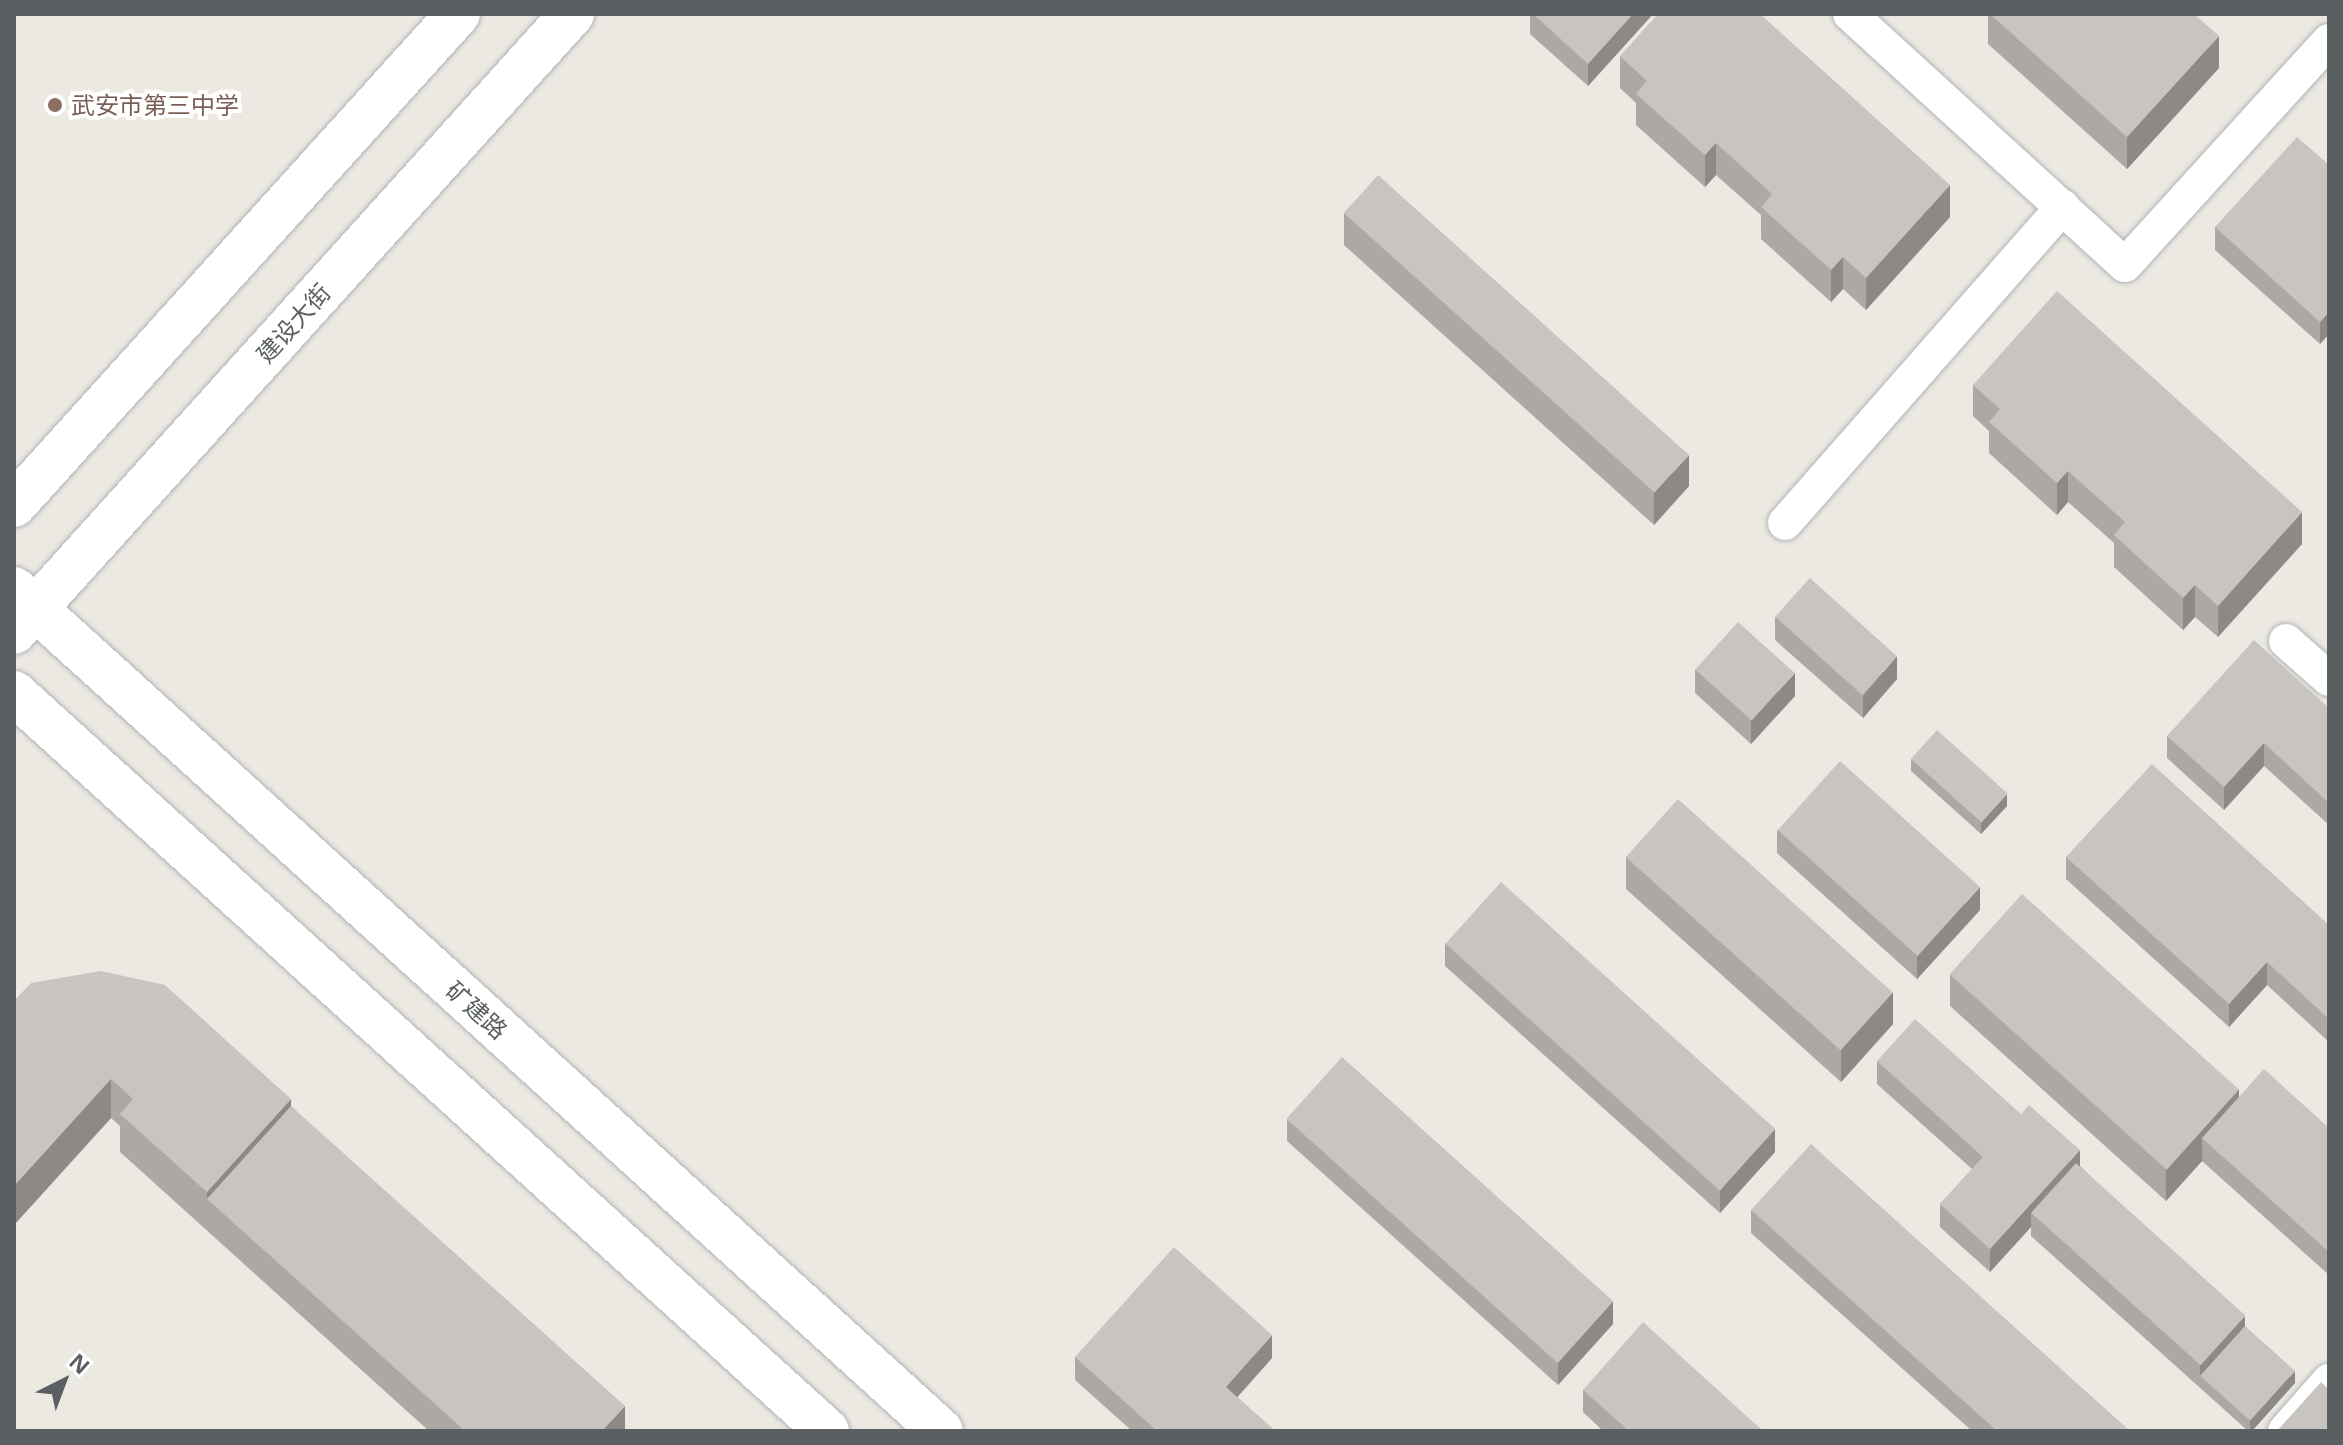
<!DOCTYPE html>
<meta charset="utf-8">
<style>
body{margin:0}
#map{position:relative;width:2343px;height:1445px;overflow:hidden;background:#ece9e2;font-family:"Noto Sans","Noto Sans SC",sans-serif}
div>[style]{position:absolute}
.roads{filter:drop-shadow(0 0 2px #b0b3b7) drop-shadow(0 0 2px #b0b3b7)}
.lane>*{height:34px;margin:-17px;padding:0 17px;transform-origin:17px;border-radius:17px;background:#fff}
.secondary>*{height:44px;margin:-22px;padding:0 22px;transform-origin:22px;border-radius:22px;background:#fff}
.wall>*{inset:0;background:#aca9a4}
.shaded-wall>*{inset:0;background:#8c8986}
.building>*{inset:0;background:#c8c4bf;transform-origin:0 0}
.dots>*{width:22px;height:22px;translate:-50% -50%;box-sizing:border-box;border:4px solid #fff;border-radius:50%}
span{translate:-50% -50%;white-space:nowrap;text-align:center;line-height:1.15;-webkit-text-stroke:8px #fff;paint-order:stroke}
.education-label{font-size:24px;color:#785e54}
.left{translate:0 -50%;text-align:left}
.street-label{font-size:24px;color:#5a5f62}
.frame{position:absolute;inset:0;border:16px solid #5a5f62;pointer-events:none}
.north{position:absolute;left:24px;top:1341px;width:80px;height:80px;-webkit-text-stroke:6px #fff;paint-order:stroke;rotate:42deg;font-size:22px;font-weight:700;line-height:32px;text-align:center;color:#5a5f62}
.north::after{content:'';display:block;margin:auto;width:28px;height:36px;background:#5a5f62;clip-path:polygon(50% 0,100% 100%,50% 72%,0 100%)}
</style>
<div id="map">
<div class="roads">
<div class="lane">
<div style="left:1850px;top:14px;width:372px;rotate:42.4deg"></div>
<div style="left:2125px;top:265px;width:303px;rotate:-47.7deg"></div>
<div style="left:1785px;top:523px;width:421px;rotate:-48.7deg"></div>
<div style="left:2286px;top:641px;width:57px;rotate:41.5deg"></div>
<div style="left:2285px;top:1431px;width:67px;rotate:-48.7deg"></div>
</div>
<div class="secondary">
<div style="left:14px;top:505px;width:662px;rotate:-47.88deg"></div>
<div style="left:14px;top:589px;width:1252px;rotate:42.25deg"></div>
<div style="left:14px;top:632px;width:833px;rotate:-47.92deg"></div>
<div style="left:14px;top:693px;width:1098px;rotate:42.23deg"></div>
</div>
</div>
<div class="wall">
<div style="clip-path:polygon(1530px 14px,1653px 14px,1588px 86px,1530px 34px)"></div>
<div style="clip-path:polygon(1988px 14px,2194px 14px,2219px 68px,2127px 169px,1988px 44px)"></div>
<div style="clip-path:polygon(1620px 56px,1950px 217px,1866px 310px,1843px 289px,1831px 302px,1761px 239px,1761px 215px,1716px 175px,1705px 187px,1636px 125px,1636px 103px,1620px 88px)"></div>
<div style="clip-path:polygon(2329px 165px,2329px 334px,2320px 344px,2215px 250px,2215px 227px)"></div>
<div style="clip-path:polygon(1344px 213px,1689px 486px,1654px 525px,1344px 245px)"></div>
<div style="clip-path:polygon(1973px 385px,2302px 544px,2218px 637px,2195px 617px,2183px 630px,2114px 567px,2114px 543px,2068px 502px,2057px 515px,1989px 453px,1989px 431px,1973px 416px)"></div>
<div style="clip-path:polygon(1775px 617px,1897px 679px,1863px 718px,1775px 640px)"></div>
<div style="clip-path:polygon(1695px 670px,1795px 696px,1751px 744px,1695px 693px)"></div>
<div style="clip-path:polygon(2329px 708px,2329px 825px,2264px 766px,2224px 810px,2167px 758px,2167px 736px)"></div>
<div style="clip-path:polygon(1911px 759px,2007px 806px,1981px 834px,1911px 771px)"></div>
<div style="clip-path:polygon(1777px 830px,1980px 910px,1917px 979px,1777px 853px)"></div>
<div style="clip-path:polygon(1626px 857px,1893px 1024px,1841px 1082px,1626px 889px)"></div>
<div style="clip-path:polygon(2066px 857px,2329px 925px,2329px 1042px,2267px 985px,2229px 1027px,2066px 879px)"></div>
<div style="clip-path:polygon(1445px 943px,1775px 1152px,1720px 1213px,1445px 966px)"></div>
<div style="clip-path:polygon(1950px 974px,2239px 1098px,2329px 1128px,2329px 1275px,2202px 1161px,2166px 1201px,1950px 1006px)"></div>
<div style="clip-path:polygon(14px 1001px,291px 1106px,625px 1431px,429px 1431px,120px 1152px,120px 1126px,111px 1118px,14px 1225px)"></div>
<div style="clip-path:polygon(1877px 1061px,2080px 1166px,2245px 1326px,2295px 1383px,2252px 1431px,2248px 1431px,2031px 1236px,2031px 1227px,1990px 1272px,1940px 1227px,1940px 1204px,1972px 1169px,1877px 1084px)"></div>
<div style="clip-path:polygon(1287px 1119px,1613px 1324px,1558px 1385px,1287px 1141px)"></div>
<div style="clip-path:polygon(1751px 1210px,2130px 1431px,1972px 1431px,1751px 1233px)"></div>
<div style="clip-path:polygon(1075px 1357px,1272px 1358px,1237px 1397px,1275px 1431px,1132px 1431px,1075px 1380px)"></div>
<div style="clip-path:polygon(1583px 1390px,1763px 1431px,1603px 1431px,1583px 1412px)"></div>
</div>
<div class="shaded-wall">
<div style="clip-path:polygon(1633px 14px,1653px 14px,1588px 86px,1588px 64px)"></div>
<div style="clip-path:polygon(2219px 36px,2219px 68px,2127px 169px,2127px 137px)"></div>
<div style="clip-path:polygon(1716px 143px,1716px 175px,1705px 187px,1705px 155px)"></div>
<div style="clip-path:polygon(1950px 185px,1950px 217px,1866px 310px,1866px 278px)"></div>
<div style="clip-path:polygon(1843px 257px,1843px 289px,1831px 302px,1831px 270px)"></div>
<div style="clip-path:polygon(2329px 312px,2329px 334px,2320px 344px,2320px 322px)"></div>
<div style="clip-path:polygon(1689px 455px,1689px 486px,1654px 525px,1654px 493px)"></div>
<div style="clip-path:polygon(2068px 471px,2068px 502px,2057px 515px,2057px 483px)"></div>
<div style="clip-path:polygon(2302px 512px,2302px 544px,2218px 637px,2218px 606px)"></div>
<div style="clip-path:polygon(2195px 585px,2195px 617px,2183px 630px,2183px 598px)"></div>
<div style="clip-path:polygon(1897px 656px,1897px 679px,1863px 718px,1863px 696px)"></div>
<div style="clip-path:polygon(1795px 673px,1795px 696px,1751px 744px,1751px 721px)"></div>
<div style="clip-path:polygon(2264px 743px,2264px 766px,2224px 810px,2224px 787px)"></div>
<div style="clip-path:polygon(2007px 794px,2007px 806px,1981px 834px,1981px 822px)"></div>
<div style="clip-path:polygon(1980px 887px,1980px 910px,1917px 979px,1917px 957px)"></div>
<div style="clip-path:polygon(2267px 962px,2267px 985px,2229px 1027px,2229px 1004px)"></div>
<div style="clip-path:polygon(1893px 992px,1893px 1024px,1841px 1082px,1841px 1050px)"></div>
<div style="clip-path:polygon(111px 1079px,111px 1118px,14px 1225px,14px 1186px)"></div>
<div style="clip-path:polygon(2239px 1089px,2239px 1121px,2202px 1138px,2202px 1161px,2166px 1201px,2166px 1169px)"></div>
<div style="clip-path:polygon(291px 1099px,291px 1137px,207px 1199px,207px 1192px)"></div>
<div style="clip-path:polygon(1775px 1129px,1775px 1152px,1720px 1213px,1720px 1191px)"></div>
<div style="clip-path:polygon(2080px 1150px,2080px 1173px,2031px 1213px,2031px 1227px,1990px 1272px,1990px 1249px)"></div>
<div style="clip-path:polygon(1613px 1301px,1613px 1324px,1558px 1385px,1558px 1363px)"></div>
<div style="clip-path:polygon(2245px 1316px,2245px 1338px,2200px 1376px,2200px 1365px)"></div>
<div style="clip-path:polygon(1272px 1335px,1272px 1358px,1226px 1410px,1226px 1387px)"></div>
<div style="clip-path:polygon(2295px 1371px,2295px 1383px,2252px 1431px,2250px 1431px,2250px 1421px)"></div>
<div style="clip-path:polygon(625px 1406px,625px 1431px,602px 1431px)"></div>
</div>
<div class="building">
<div style="clip-path:polygon(1533px 14px,1633px 14px,1588px 64px)"></div>
<div style="clip-path:polygon(1658px 14px,1760px 14px,1950px 185px,1866px 278px,1843px 257px,1831px 270px,1761px 207px,1772px 194px,1716px 143px,1705px 155px,1636px 94px,1647px 81px,1620px 56px)"></div>
<div style="clip-path:polygon(1990px 14px,2194px 14px,2219px 36px,2127px 137px)"></div>
<div style="clip-path:polygon(2297px 137px,2329px 165px,2329px 312px,2320px 322px,2215px 227px)"></div>
<div style="left:1378px;top:175px;width:418px;height:51px;rotate:42deg"></div>
<div style="clip-path:polygon(2057px 291px,2302px 512px,2218px 606px,2195px 585px,2183px 598px,2114px 535px,2125px 522px,2068px 471px,2057px 483px,1989px 422px,2000px 409px,1973px 385px)"></div>
<div style="left:1810px;top:578px;width:117px;height:52px;rotate:42deg"></div>
<div style="left:1738px;top:622px;width:76px;height:64px;rotate:42deg"></div>
<div style="clip-path:polygon(2254px 640px,2329px 708px,2329px 803px,2264px 743px,2224px 787px,2167px 736px)"></div>
<div style="left:1937px;top:730px;width:95px;height:39px;rotate:42deg"></div>
<div style="left:1840px;top:761px;width:188px;height:93px;rotate:42deg"></div>
<div style="clip-path:polygon(2152px 764px,2329px 925px,2329px 1019px,2267px 962px,2229px 1004px,2066px 857px)"></div>
<div style="left:1678px;top:799px;width:289px;height:78px;rotate:42deg"></div>
<div style="left:1501px;top:882px;width:369px;height:83px;rotate:42deg"></div>
<div style="left:2022px;top:894px;width:292px;height:108px;rotate:42deg"></div>
<div style="clip-path:polygon(101px 971px,165px 985px,291px 1099px,207px 1192px,120px 1114px,133px 1099px,111px 1079px,14px 1186px,14px 1001px,31px 983px)"></div>
<div style="clip-path:polygon(1915px 1019px,2021px 1114px,2029px 1105px,2080px 1150px,1990px 1249px,1940px 1204px,1983px 1157px,1877px 1061px)"></div>
<div style="left:1342px;top:1057px;width:365px;height:83px;rotate:42deg"></div>
<div style="clip-path:polygon(2264px 1069px,2329px 1128px,2329px 1252px,2202px 1138px)"></div>
<div style="clip-path:polygon(291px 1106px,625px 1406px,602px 1431px,465px 1431px,207px 1199px)"></div>
<div style="clip-path:polygon(1811px 1144px,2130px 1431px,1997px 1431px,1751px 1210px)"></div>
<div style="left:2076px;top:1163px;width:228px;height:67px;rotate:42deg"></div>
<div style="clip-path:polygon(1174px 1247px,1272px 1335px,1226px 1387px,1275px 1431px,1157px 1431px,1075px 1357px)"></div>
<div style="clip-path:polygon(1643px 1322px,1763px 1431px,1629px 1431px,1583px 1390px)"></div>
<div style="left:2245px;top:1326px;width:67px;height:67px;rotate:42deg"></div>
<div style="clip-path:polygon(2321px 1382px,2329px 1390px,2329px 1431px,2277px 1431px)"></div>
</div>
<div class="dots">
<div style="left:55px;top:105px;background:#8d6e63"></div>
</div>
<div class="education-label">
<span class="left" style="left:71px;top:105px">武安市第三中学</span>
</div>
<div class="street-label">
<span style="left:293px;top:323px;rotate:-48deg">建设大街</span>
<span style="left:477px;top:1010px;rotate:42deg">矿建路</span>
</div>
<div class="frame"></div>
<div class="north">N</div>
</div>
